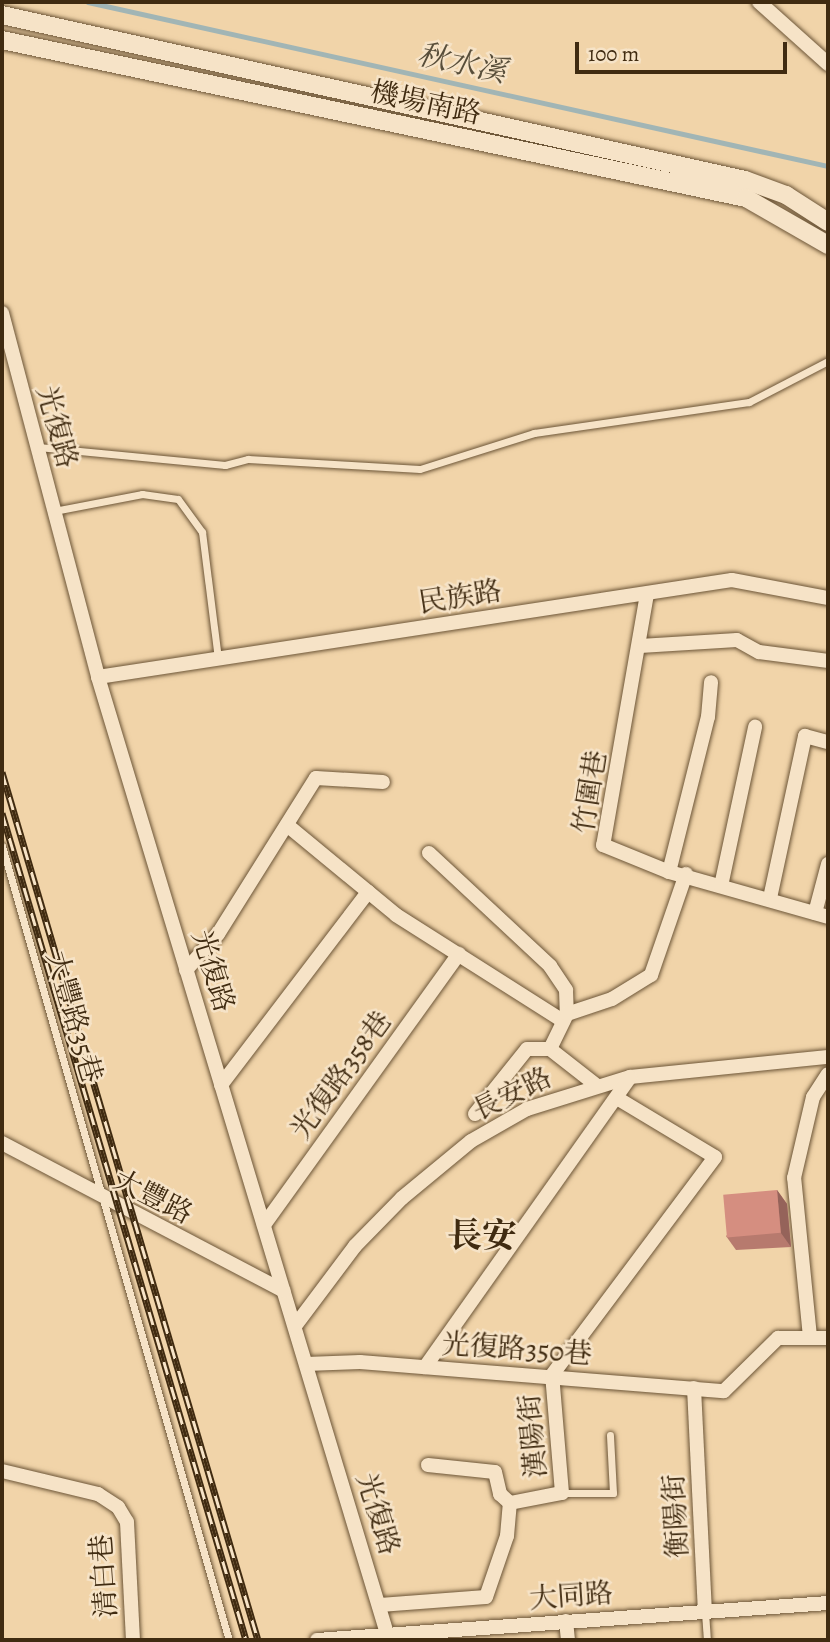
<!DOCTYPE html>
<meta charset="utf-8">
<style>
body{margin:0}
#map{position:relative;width:830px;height:1642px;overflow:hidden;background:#f1d4a9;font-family:Alegreya,"Noto Serif TC",serif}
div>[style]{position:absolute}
.stream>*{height:4.5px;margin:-2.25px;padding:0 2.25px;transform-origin:2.25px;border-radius:2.25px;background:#a1b5b5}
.roads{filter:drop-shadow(0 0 2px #6c5537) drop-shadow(0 0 2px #6c5537)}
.service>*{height:7px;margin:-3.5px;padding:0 3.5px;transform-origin:3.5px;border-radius:3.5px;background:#f6e3c7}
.minor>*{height:14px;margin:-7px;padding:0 7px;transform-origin:7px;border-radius:7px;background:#f6e3c7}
.tertiary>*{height:18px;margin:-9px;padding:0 9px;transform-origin:9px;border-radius:9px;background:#f6e3c7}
.rail>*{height:7px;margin-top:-3.5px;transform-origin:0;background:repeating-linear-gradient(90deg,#f6e3c7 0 13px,#402b11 0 26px);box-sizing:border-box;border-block:2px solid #402b11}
.wall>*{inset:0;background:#b77a6e}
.shaded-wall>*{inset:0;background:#95635a}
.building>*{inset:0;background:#d58e80;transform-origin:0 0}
span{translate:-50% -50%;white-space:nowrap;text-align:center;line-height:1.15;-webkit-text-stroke:5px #f6e3c7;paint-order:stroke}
.street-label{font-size:28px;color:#402b11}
.water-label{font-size:30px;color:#584e3a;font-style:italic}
.district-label{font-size:35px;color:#402b11;font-weight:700}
.frame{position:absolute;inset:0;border:4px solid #402b11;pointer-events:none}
.scale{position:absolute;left:575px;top:42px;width:212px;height:32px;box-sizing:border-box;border:4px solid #402b11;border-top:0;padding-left:9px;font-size:21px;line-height:24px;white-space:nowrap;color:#402b11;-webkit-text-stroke:5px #f6e3c7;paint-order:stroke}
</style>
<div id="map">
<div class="stream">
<div style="left:88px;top:2px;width:758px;rotate:12.5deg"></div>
</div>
<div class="roads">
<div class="service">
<div style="left:38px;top:447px;width:188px;rotate:5.5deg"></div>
<div style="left:225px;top:465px;width:24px;rotate:-15deg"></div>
<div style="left:248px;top:459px;width:172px;rotate:3.3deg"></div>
<div style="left:420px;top:469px;width:120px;rotate:-17.5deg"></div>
<div style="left:534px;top:433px;width:217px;rotate:-8.2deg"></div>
<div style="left:749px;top:402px;width:89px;rotate:-27.4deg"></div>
<div style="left:54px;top:511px;width:90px;rotate:-10.9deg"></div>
<div style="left:142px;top:494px;width:36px;rotate:8deg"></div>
<div style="left:178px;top:499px;width:41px;rotate:54deg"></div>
<div style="left:202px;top:532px;width:128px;rotate:82.8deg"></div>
<div style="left:2px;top:846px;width:826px;rotate:74.05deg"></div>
<div style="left:562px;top:1493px;width:51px"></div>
<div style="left:613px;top:1493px;width:58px;rotate:-93deg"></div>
<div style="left:705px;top:1612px;width:28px;rotate:86deg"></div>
</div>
<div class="minor">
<div style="left:759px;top:2px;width:93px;rotate:41.9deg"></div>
<div style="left:2px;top:313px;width:376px;rotate:75.2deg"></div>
<div style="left:98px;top:677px;width:1006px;rotate:73.19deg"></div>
<div style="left:647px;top:594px;width:255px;rotate:99.9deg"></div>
<div style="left:603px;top:845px;width:71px;rotate:22.2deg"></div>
<div style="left:669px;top:872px;width:165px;rotate:15.8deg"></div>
<div style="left:640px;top:646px;width:97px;rotate:-3.5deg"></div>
<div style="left:737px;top:640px;width:25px;rotate:29deg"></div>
<div style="left:759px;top:652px;width:70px;rotate:7.4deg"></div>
<div style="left:98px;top:677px;width:641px;rotate:-8.7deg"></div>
<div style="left:732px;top:580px;width:98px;rotate:10.6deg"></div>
<div style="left:287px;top:825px;width:141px;rotate:39.5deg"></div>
<div style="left:396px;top:915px;width:198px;rotate:32.4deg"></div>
<div style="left:429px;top:853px;width:166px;rotate:43deg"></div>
<div style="left:550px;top:966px;width:29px;rotate:56deg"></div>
<div style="left:566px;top:990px;width:24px;rotate:88deg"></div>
<div style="left:669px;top:872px;width:160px;rotate:-75.9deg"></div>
<div style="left:708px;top:717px;width:35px;rotate:-85deg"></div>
<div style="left:721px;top:886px;width:163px;rotate:-77.9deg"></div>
<div style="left:770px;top:898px;width:166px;rotate:-77.8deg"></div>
<div style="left:805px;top:736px;width:24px;rotate:15deg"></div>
<div style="left:815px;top:913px;width:51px;rotate:-75.1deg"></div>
<div style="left:186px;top:970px;width:48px;rotate:-48.4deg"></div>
<div style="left:218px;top:934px;width:184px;rotate:-57.9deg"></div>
<div style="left:316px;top:778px;width:67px;rotate:3.4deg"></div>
<div style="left:550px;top:1049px;width:58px;rotate:38deg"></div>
<div style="left:221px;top:1085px;width:243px;rotate:-52.7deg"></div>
<div style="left:475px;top:1114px;width:83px;rotate:-51.3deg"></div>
<div style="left:527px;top:1049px;width:23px"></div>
<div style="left:550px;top:1049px;width:39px;rotate:-64deg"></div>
<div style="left:567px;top:1014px;width:47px;rotate:-18.4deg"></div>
<div style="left:612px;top:999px;width:46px;rotate:-31.6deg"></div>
<div style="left:651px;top:975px;width:107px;rotate:-70.9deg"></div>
<div style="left:2px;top:1143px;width:318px;rotate:27.7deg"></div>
<div style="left:264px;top:1225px;width:334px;rotate:-54.3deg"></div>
<div style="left:295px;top:1326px;width:100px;rotate:-53.1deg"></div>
<div style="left:355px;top:1246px;width:67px;rotate:-45.6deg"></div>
<div style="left:402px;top:1198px;width:89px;rotate:-39.6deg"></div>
<div style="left:471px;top:1141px;width:64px;rotate:-29.7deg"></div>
<div style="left:527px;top:1109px;width:108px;rotate:-17.3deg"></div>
<div style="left:630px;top:1077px;width:199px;rotate:-5.8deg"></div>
<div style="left:810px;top:1337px;width:160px;rotate:-95.7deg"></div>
<div style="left:794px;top:1178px;width:83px;rotate:-76.8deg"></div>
<div style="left:813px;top:1097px;width:27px;rotate:-57deg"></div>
<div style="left:306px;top:1364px;width:54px;rotate:-2.1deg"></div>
<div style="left:360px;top:1362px;width:365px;rotate:4.6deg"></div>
<div style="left:724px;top:1391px;width:76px;rotate:-44.5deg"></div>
<div style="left:778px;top:1338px;width:50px"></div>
<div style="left:425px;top:1367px;width:355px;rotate:-54.7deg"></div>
<div style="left:694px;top:1388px;width:224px;rotate:87.2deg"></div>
<div style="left:428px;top:1465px;width:67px;rotate:6deg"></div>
<div style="left:495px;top:1472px;width:23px;rotate:77deg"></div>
<div style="left:500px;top:1494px;width:13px;rotate:42deg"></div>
<div style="left:2px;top:1471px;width:99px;rotate:13.5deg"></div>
<div style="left:98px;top:1494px;width:24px;rotate:33deg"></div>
<div style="left:118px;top:1507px;width:17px;rotate:59deg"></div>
<div style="left:127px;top:1522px;width:118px;rotate:87.1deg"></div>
<div style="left:510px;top:1503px;width:53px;rotate:-10.9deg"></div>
<div style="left:562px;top:1493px;width:118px;rotate:-94.8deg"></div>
<div style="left:552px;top:1375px;width:272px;rotate:-53.2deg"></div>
<div style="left:715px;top:1157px;width:114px;rotate:-149deg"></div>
<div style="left:380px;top:1605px;width:106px;rotate:-4.3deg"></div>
<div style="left:486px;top:1597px;width:65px;rotate:-71deg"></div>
<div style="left:507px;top:1536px;width:33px;rotate:-85deg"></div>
<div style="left:566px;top:1621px;width:19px;rotate:84deg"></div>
<div style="left:317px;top:1640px;width:512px;rotate:-4.14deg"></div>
</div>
<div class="tertiary">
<div style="left:2px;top:15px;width:761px;rotate:12.52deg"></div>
<div style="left:745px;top:180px;width:44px;rotate:20.1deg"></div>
<div style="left:786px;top:195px;width:50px;rotate:32.7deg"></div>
<div style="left:2px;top:40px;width:761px;rotate:11.99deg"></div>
<div style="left:746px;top:198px;width:95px;rotate:29.8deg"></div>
</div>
</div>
<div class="rail">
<div style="left:2px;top:772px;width:905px;rotate:73.57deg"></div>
<div style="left:2px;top:813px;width:862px;rotate:73.56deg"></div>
</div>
<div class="wall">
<div style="clip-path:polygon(777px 1190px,787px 1204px,791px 1247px,736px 1250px,726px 1236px)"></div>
</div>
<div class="shaded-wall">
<div style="clip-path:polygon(777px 1190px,787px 1204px,791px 1247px,781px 1233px)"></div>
</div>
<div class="building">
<div style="left:777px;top:1190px;width:43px;height:54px;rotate:85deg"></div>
</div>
<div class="street-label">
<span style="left:426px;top:103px;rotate:12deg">機場南路</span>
<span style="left:57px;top:427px;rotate:75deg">光復路</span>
<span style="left:460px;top:597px;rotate:-9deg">民族路</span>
<span style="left:590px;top:792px;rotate:-81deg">竹圍巷</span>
<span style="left:213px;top:971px;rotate:73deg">光復路</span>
<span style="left:74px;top:1017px;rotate:74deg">大豐路35巷</span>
<span style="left:341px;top:1075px;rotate:-54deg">光復路358巷</span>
<span style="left:512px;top:1094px;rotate:-26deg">長安路</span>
<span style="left:153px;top:1197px;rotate:27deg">大豐路</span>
<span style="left:517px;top:1349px;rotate:4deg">光復路350巷</span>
<span style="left:533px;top:1436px;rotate:-95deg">漢陽街</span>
<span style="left:378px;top:1514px;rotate:73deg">光復路</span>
<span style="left:676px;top:1516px;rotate:-93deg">衡陽街</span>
<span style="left:104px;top:1576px;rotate:-94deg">清白巷</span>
<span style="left:571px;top:1596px;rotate:-4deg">大同路</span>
</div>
<div class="water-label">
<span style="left:462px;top:63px;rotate:12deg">秋水溪</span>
</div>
<div class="district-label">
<span style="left:482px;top:1235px">長安</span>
</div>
<div class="frame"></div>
<div class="scale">100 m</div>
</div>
